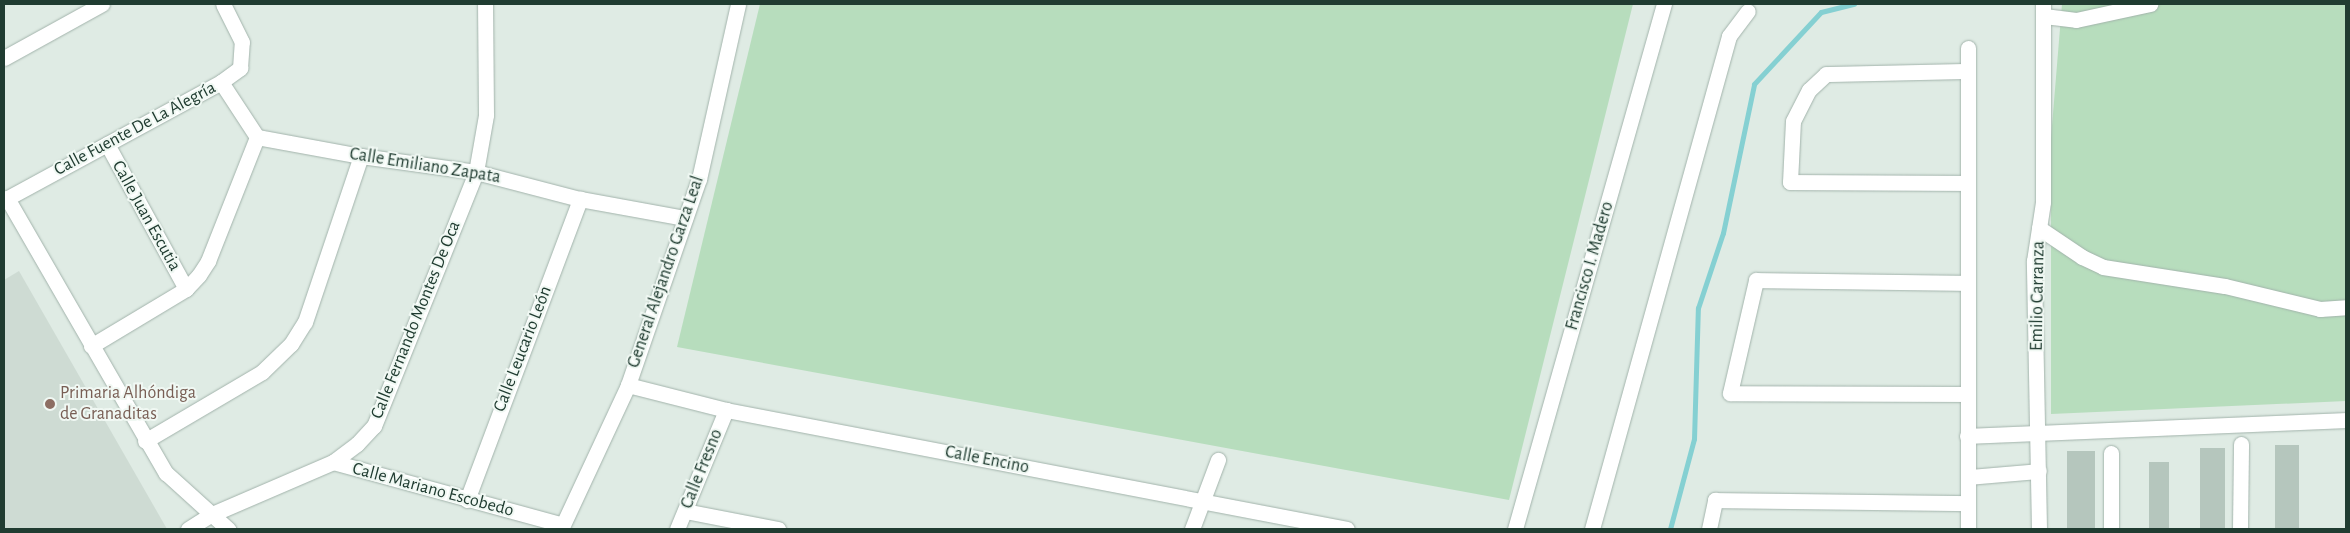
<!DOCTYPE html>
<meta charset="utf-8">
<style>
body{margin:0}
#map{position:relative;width:2350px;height:533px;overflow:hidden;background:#dfebe4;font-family:"Alegreya Sans",sans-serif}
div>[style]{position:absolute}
.built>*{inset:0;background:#cedbd3}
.green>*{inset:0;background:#b7ddbd}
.stream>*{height:5px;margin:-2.5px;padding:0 2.5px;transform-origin:2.5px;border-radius:2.5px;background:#85d0d2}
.building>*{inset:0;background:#b5c6bd;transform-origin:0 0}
.roads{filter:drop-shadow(0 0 1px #a2b3ab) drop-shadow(0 0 1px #a2b3ab)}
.minor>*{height:15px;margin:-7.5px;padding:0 7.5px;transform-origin:7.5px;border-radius:7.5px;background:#fff}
.dots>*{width:14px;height:14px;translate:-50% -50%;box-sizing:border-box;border:2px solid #f0f8f3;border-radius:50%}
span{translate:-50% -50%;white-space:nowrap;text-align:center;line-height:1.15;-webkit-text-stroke:4px #f0f8f3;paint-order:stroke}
.street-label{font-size:18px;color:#203c31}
.education-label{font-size:18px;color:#785e54}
.left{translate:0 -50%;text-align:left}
.frame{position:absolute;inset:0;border:5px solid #203c31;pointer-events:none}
</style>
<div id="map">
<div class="built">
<div style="clip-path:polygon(19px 271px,167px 529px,4px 529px,4px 280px)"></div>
</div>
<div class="green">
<div style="clip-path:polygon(760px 4px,1633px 4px,1509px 500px,677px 347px)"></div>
<div style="clip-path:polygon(2062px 4px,2346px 4px,2346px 401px,2051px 414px,2051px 138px)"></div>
</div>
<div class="stream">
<div style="left:1670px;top:529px;width:93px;rotate:-75.1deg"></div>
<div style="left:1694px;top:439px;width:131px;rotate:-88.3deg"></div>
<div style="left:1698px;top:308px;width:79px;rotate:-71.6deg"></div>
<div style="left:1723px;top:233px;width:152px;rotate:-78.2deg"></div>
<div style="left:1754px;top:84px;width:98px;rotate:-47.1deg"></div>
<div style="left:1821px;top:12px;width:34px;rotate:-14deg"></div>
</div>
<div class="building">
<div style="left:2275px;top:445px;width:24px;height:84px"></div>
<div style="left:2200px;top:448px;width:25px;height:81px"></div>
<div style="left:2067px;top:451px;width:28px;height:78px"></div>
<div style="left:2149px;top:462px;width:20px;height:67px"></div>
</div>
<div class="roads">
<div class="minor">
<div style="left:2044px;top:16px;width:32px;rotate:7deg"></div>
<div style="left:2076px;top:20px;width:76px;rotate:-12.2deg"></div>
<div style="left:1968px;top:48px;width:481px;rotate:90deg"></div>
<div style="left:4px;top:58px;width:112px;rotate:-28.9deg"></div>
<div style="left:221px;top:82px;width:66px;rotate:56.8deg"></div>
<div style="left:257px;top:137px;width:106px;rotate:10.4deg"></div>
<div style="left:361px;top:156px;width:116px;rotate:7.9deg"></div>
<div style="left:476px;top:172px;width:107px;rotate:14.6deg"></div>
<div style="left:580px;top:199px;width:107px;rotate:10.3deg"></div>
<div style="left:107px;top:144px;width:165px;rotate:61.4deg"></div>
<div style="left:1968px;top:183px;width:178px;rotate:-179.7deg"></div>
<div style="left:1790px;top:182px;width:61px;rotate:-87.2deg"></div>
<div style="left:1793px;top:121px;width:35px;rotate:-63deg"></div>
<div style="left:1809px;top:90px;width:23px;rotate:-43deg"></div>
<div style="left:1826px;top:74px;width:142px;rotate:-1.2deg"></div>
<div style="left:7px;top:198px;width:318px;rotate:60deg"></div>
<div style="left:166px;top:473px;width:84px;rotate:42.1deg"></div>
<div style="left:4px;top:200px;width:247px;rotate:-28.5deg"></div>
<div style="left:221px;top:82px;width:24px;rotate:-36deg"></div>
<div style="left:240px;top:68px;width:26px;rotate:-86deg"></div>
<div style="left:242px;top:42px;width:42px;rotate:-116.6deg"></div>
<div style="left:2039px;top:228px;width:52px;rotate:34deg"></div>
<div style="left:2082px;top:257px;width:23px;rotate:25deg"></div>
<div style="left:2103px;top:267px;width:123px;rotate:8.9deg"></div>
<div style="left:2225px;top:286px;width:98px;rotate:13.6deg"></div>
<div style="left:2320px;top:309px;width:26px;rotate:-4deg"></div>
<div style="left:91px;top:346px;width:111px;rotate:-31deg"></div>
<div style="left:186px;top:289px;width:19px;rotate:-47deg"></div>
<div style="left:199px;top:275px;width:17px;rotate:-57deg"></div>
<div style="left:208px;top:261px;width:133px;rotate:-68.4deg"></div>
<div style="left:628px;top:385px;width:101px;rotate:14.3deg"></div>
<div style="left:726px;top:410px;width:632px;rotate:10.85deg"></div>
<div style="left:1967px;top:394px;width:237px;rotate:-179.8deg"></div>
<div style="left:1730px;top:393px;width:116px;rotate:-77deg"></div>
<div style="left:1756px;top:280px;width:211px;rotate:0.8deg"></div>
<div style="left:1967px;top:436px;width:379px;rotate:-2.4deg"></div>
<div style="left:145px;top:441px;width:136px;rotate:-30.5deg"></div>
<div style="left:262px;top:372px;width:40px;rotate:-44deg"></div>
<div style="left:291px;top:344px;width:26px;rotate:-58deg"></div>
<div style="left:305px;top:322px;width:175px;rotate:-71.4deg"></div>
<div style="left:333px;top:462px;width:238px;rotate:15.3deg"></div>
<div style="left:1969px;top:477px;width:70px;rotate:-4.9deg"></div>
<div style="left:467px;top:500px;width:322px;rotate:-69.4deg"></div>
<div style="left:685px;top:511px;width:95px;rotate:11deg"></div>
<div style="left:188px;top:529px;width:26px;rotate:-32deg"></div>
<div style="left:210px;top:515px;width:134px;rotate:-23.3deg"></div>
<div style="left:333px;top:462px;width:30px;rotate:-37deg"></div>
<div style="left:357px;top:444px;width:25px;rotate:-47deg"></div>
<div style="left:374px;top:426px;width:274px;rotate:-68.1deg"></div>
<div style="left:476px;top:172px;width:58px;rotate:-80deg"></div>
<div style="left:486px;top:115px;width:111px;rotate:-90.5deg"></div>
<div style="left:561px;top:529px;width:159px;rotate:-65deg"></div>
<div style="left:628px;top:385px;width:218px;rotate:-71deg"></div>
<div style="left:699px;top:179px;width:179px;rotate:-77.4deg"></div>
<div style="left:677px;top:529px;width:129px;rotate:-67.6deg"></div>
<div style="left:1192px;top:529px;width:74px;rotate:-69.4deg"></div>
<div style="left:1515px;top:529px;width:546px;rotate:-74.16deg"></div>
<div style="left:1592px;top:529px;width:512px;rotate:-74.47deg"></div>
<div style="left:1729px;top:36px;width:31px;rotate:-53deg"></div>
<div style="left:1709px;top:529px;width:30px;rotate:-78deg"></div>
<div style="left:1715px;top:500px;width:253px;rotate:0.7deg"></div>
<div style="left:2039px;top:529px;width:268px;rotate:-91.1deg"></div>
<div style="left:2034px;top:261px;width:60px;rotate:-81.3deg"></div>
<div style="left:2043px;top:202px;width:198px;rotate:-90deg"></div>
<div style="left:2111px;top:529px;width:76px;rotate:-90deg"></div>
<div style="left:2240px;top:529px;width:85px;rotate:-89.3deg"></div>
</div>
</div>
<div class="dots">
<div style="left:50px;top:404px;background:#8d6e63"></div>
</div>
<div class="street-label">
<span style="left:135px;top:129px;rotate:-28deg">Calle Fuente De La Alegría</span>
<span style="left:425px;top:166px;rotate:9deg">Calle Emiliano Zapata</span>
<span style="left:146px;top:216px;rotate:61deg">Calle Juan Escutia</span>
<span style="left:1590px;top:266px;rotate:-74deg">Francisco I. Madero</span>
<span style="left:666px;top:272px;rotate:-71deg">General Alejandro Garza Leal</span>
<span style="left:2038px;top:296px;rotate:-89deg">Emilio Carranza</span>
<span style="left:416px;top:320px;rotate:-68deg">Calle Fernando Montes De Oca</span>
<span style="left:523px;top:349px;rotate:-69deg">Calle Leucario León</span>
<span style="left:987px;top:460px;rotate:11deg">Calle Encino</span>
<span style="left:702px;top:469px;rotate:-68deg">Calle Fresno</span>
<span style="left:433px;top:490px;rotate:15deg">Calle Mariano Escobedo</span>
</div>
<div class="education-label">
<span class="left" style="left:60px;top:404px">Primaria Alhóndiga<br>de Granaditas</span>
</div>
<div class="frame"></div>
</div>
